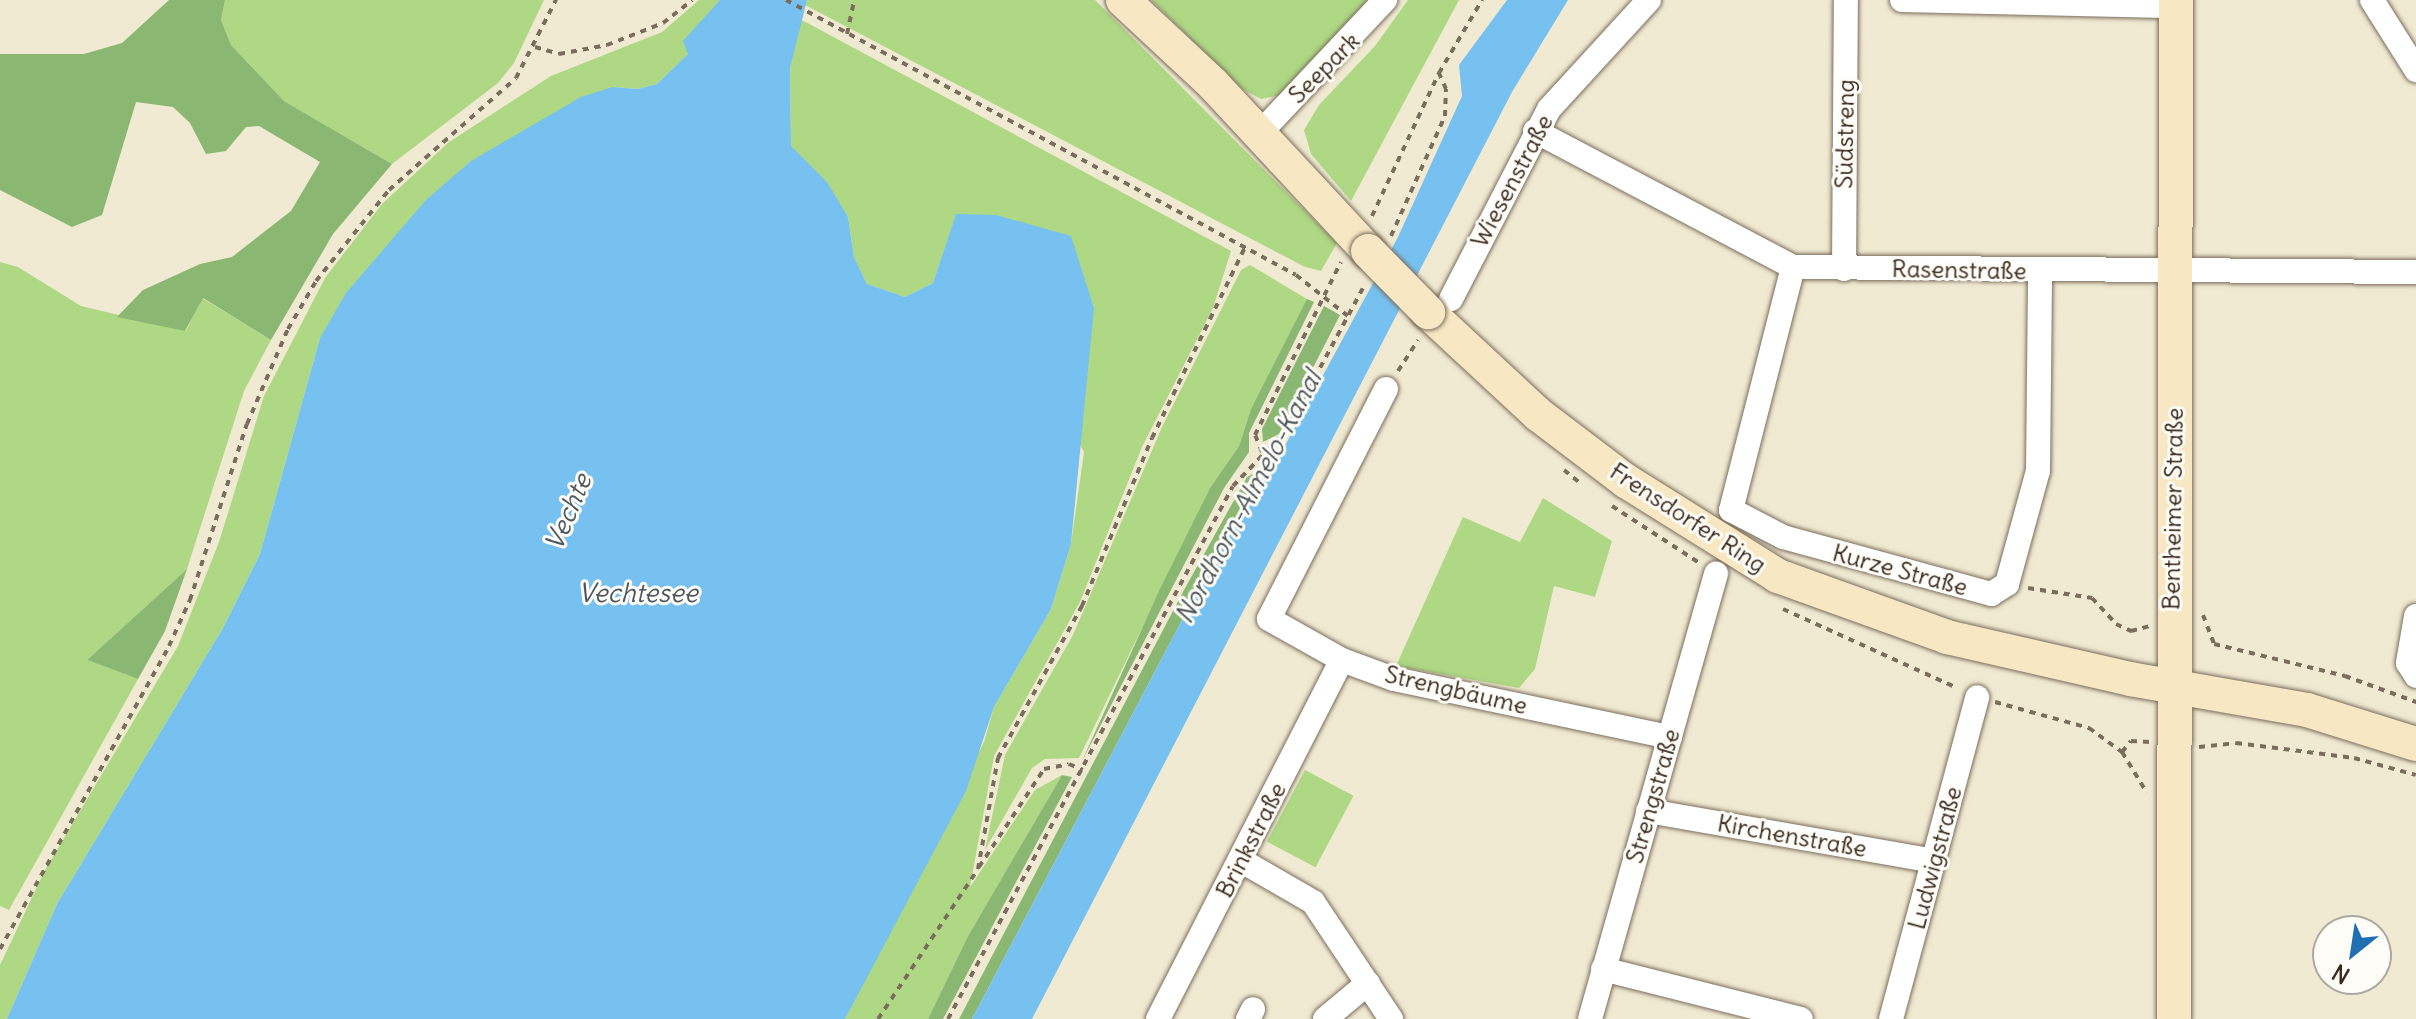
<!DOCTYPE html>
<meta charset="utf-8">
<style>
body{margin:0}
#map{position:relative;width:2416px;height:1019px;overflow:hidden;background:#f1ead2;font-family:Delius,sans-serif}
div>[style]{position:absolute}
.green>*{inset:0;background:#aed884;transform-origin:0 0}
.forest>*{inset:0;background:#8ab872}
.water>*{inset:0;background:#77c1f0}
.path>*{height:4px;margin-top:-2px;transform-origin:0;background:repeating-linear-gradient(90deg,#7b6d5d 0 6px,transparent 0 12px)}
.roads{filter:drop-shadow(0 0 2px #7b6d5d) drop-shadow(0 0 2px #7b6d5d)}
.street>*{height:24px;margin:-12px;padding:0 12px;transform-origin:12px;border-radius:12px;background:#fff}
.secondary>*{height:34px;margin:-17px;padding:0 17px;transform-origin:17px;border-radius:17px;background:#f7e8c3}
.bridges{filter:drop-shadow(0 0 2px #7b6d5d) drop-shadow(0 0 2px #7b6d5d)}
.secondary-bridge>*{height:34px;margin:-17px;padding:0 17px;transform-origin:17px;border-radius:17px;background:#f7e8c3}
span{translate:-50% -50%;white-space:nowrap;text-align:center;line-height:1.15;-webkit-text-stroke:6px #fdfcf7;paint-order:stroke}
.street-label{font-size:24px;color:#3b2a1e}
.water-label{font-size:26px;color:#4d575d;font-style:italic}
.north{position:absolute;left:2312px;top:915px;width:80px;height:80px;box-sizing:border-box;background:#fdfcf7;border:2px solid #afa8a0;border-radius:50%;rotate:210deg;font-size:22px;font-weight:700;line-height:32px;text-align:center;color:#3b2a1e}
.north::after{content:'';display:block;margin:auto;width:28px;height:36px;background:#1f6fb2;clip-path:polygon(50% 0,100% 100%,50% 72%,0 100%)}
</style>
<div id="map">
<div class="green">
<div style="clip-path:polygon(225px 0,544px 0,514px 63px,498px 83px,392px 164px,284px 101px,231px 45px,221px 20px)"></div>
<div style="clip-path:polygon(699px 0,720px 0,706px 22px,688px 36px,688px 54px,657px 84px,638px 89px,613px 87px,320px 338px,260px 554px,223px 628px,57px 904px,7px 1019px,0 1019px,0 965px,45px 870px,178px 646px,219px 542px,264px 396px,325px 278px,382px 204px,449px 142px,551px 76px,662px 32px)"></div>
<div style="clip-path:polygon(807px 0,1095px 0,1337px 243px,1321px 271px,1305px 267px,805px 5px)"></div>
<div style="clip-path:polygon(1151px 0,1374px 0,1286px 94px,1261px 99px,1242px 89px)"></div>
<div style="clip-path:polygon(1408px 0,1459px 0,1351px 201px,1311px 154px,1304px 130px,1319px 105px,1375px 46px)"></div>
<div style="clip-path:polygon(800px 19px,1231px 251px,1213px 308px,1142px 447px,1080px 602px,994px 756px,970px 887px,1035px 790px,1062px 775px,968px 936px,928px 1019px,845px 1019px,984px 742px,994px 707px,1051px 609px,1071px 544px,1084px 452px,956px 215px,933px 283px,905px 297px,867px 284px,854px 257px,848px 217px,791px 146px,790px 68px)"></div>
<div style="clip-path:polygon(0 262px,18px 267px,81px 306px,186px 331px,202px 298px,271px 340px,244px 391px,187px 569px,87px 660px,138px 679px,9px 910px,0 906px)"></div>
<div style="clip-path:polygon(1250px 265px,1307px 299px,1307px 304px,1251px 409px,1239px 446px,1210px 488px,1079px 758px,1045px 759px,1032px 768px,985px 850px,1005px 755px,1073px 635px,1162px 427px,1241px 270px)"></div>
<div style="clip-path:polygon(1543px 498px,1612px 541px,1595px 597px,1554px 586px,1535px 669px,1519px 688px,1396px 666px,1463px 517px,1520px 542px)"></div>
<div style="left:1305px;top:770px;width:55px;height:81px;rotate:28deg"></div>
</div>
<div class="forest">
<div style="clip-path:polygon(169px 0,225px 0,221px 20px,231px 45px,284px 101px,392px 164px,333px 234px,271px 340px,203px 298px,185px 331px,117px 317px,143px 290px,200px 264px,232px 257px,291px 211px,320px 162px,259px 126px,246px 127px,226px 151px,206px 154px,190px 123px,173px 107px,136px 102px,102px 215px,72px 227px,0 190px,0 54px,84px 54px,122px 43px)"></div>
<div style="clip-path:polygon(1307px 299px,1314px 302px,1249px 433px,1249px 452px,1224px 488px,1082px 761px,1159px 591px,1210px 488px,1239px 446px,1251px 409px)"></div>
<div style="clip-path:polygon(1324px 306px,1340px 315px,1279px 434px,1263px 442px,1262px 429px)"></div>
<div style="clip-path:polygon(1261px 470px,972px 1019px,959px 1019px,1184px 590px,1247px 477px)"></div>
<div style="clip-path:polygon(187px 569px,165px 631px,138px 679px,87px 660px)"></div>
<div style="clip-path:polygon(1062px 775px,1072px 777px,943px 1019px,928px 1019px,968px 936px)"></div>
</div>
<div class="water">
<div style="clip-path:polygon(720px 0,807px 0,790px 68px,791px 146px,827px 182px,848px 217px,854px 257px,867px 284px,905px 297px,933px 283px,956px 214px,996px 215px,1071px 236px,1094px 308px,1071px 544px,1051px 609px,994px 707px,966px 791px,845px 1019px,7px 1019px,57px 904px,223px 628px,260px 554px,320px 338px,346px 293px,426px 200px,471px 161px,581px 97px,613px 87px,638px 89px,657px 84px,688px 54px,683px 41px)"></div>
<div style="clip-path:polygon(1507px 0,1568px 0,1512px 92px,1032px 1019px,972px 1019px,1261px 470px,1282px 451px,1398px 237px,1462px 96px,1459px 65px)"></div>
</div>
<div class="path">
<div style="left:786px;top:0;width:579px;rotate:28.33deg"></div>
<div style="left:1296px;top:275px;width:66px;rotate:38.3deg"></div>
<div style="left:847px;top:34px;width:35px;rotate:-78deg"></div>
<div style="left:535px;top:47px;width:25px;rotate:16deg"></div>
<div style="left:559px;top:54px;width:49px;rotate:-10.6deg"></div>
<div style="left:607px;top:45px;width:60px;rotate:-21.4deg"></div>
<div style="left:663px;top:23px;width:37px;rotate:-38deg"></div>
<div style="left:1372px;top:216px;width:158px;rotate:-64.9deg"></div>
<div style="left:1391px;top:236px;width:132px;rotate:-65.8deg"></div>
<div style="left:1445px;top:116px;width:27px;rotate:-88deg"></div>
<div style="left:1446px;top:89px;width:17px;rotate:-114deg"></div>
<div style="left:1439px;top:73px;width:85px;rotate:-59.5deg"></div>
<div style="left:1398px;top:371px;width:37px;rotate:-57deg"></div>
<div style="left:1262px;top:452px;width:18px;rotate:-112deg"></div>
<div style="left:1255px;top:435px;width:193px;rotate:-63.6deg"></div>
<div style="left:1564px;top:470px;width:19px;rotate:39deg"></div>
<div style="left:1612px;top:506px;width:103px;rotate:33.1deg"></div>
<div style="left:2028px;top:588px;width:65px;rotate:8.9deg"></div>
<div style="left:2092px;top:598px;width:35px;rotate:47deg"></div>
<div style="left:2116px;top:624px;width:17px;rotate:25deg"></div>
<div style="left:2131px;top:631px;width:20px;rotate:-15deg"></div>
<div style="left:1783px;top:609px;width:191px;rotate:24.4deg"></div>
<div style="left:2203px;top:615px;width:31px;rotate:69deg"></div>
<div style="left:2214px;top:644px;width:135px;rotate:13.7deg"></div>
<div style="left:2345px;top:676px;width:76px;rotate:20.1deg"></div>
<div style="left:1995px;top:702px;width:98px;rotate:15.5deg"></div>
<div style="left:2089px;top:728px;width:41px;rotate:36deg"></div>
<div style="left:2122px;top:752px;width:48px;rotate:58.6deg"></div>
<div style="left:2199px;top:747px;width:37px;rotate:-6deg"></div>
<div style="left:2236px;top:743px;width:119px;rotate:7.2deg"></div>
<div style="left:2354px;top:758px;width:64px;rotate:15.3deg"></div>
<div style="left:2122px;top:752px;width:14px;rotate:-51deg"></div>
<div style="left:2131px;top:741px;width:19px;rotate:3deg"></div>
<div style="left:979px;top:867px;width:118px;rotate:-56.4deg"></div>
<div style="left:1044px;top:769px;width:25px;rotate:-11deg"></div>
<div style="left:1069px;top:764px;width:15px;rotate:23deg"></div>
<div style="left:0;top:949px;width:347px;rotate:-60.8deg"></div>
<div style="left:169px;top:646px;width:51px;rotate:-65.5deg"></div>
<div style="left:190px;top:600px;width:185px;rotate:-72.1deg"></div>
<div style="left:247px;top:424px;width:103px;rotate:-66.7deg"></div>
<div style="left:288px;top:329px;width:56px;rotate:-59.7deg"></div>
<div style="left:316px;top:281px;width:117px;rotate:-51.3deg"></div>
<div style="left:389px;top:190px;width:169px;rotate:-41.4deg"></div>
<div style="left:516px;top:78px;width:88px;rotate:-62.9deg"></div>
<div style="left:878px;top:1019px;width:180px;rotate:-56.3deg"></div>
<div style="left:978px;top:869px;width:113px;rotate:-79.8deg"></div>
<div style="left:998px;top:758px;width:174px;rotate:-61.1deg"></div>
<div style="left:1082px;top:606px;width:182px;rotate:-67.4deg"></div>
<div style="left:1152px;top:438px;width:212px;rotate:-64deg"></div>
<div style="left:948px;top:1019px;width:604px;rotate:-61.87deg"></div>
<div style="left:1233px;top:486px;width:76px;rotate:-46.1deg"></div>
<div style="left:1286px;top:431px;width:165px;rotate:-61.7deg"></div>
</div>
<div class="roads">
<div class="street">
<div style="left:1902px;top:0;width:274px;rotate:1.3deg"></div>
<div style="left:2372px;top:0;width:83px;rotate:57.8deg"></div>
<div style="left:1535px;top:131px;width:292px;rotate:27.8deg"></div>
<div style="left:1793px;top:267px;width:623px;rotate:0.46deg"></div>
<div style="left:1260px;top:133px;width:183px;rotate:-46.8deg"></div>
<div style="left:1793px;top:267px;width:251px;rotate:104.3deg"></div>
<div style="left:1731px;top:510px;width:59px;rotate:27.4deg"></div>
<div style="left:1783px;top:537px;width:216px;rotate:15.3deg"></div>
<div style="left:1991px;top:594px;width:19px;rotate:-32deg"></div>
<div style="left:2007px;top:584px;width:117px;rotate:-74.7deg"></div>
<div style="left:2038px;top:471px;width:200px;rotate:-89.4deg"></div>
<div style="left:1844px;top:269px;width:269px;rotate:-89.6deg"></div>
<div style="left:1451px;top:299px;width:214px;rotate:-62.7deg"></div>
<div style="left:1549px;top:109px;width:148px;rotate:-47.5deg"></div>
<div style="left:1386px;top:389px;width:258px;rotate:117deg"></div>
<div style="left:1269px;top:619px;width:84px;rotate:29.3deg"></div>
<div style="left:1342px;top:660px;width:55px;rotate:20.1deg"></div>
<div style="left:1394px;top:679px;width:282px;rotate:11.9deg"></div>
<div style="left:2416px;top:616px;width:48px;rotate:99.7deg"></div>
<div style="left:2408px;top:663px;width:15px;rotate:58deg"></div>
<div style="left:1648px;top:811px;width:291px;rotate:9.9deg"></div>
<div style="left:1242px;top:861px;width:82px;rotate:30deg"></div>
<div style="left:1313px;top:902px;width:141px;rotate:56.3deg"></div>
<div style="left:1603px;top:969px;width:204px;rotate:14.2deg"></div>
<div style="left:1158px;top:1019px;width:403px;rotate:-62.9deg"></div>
<div style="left:1248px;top:1019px;width:11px;rotate:-63deg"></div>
<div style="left:1325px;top:1019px;width:56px;rotate:-39.9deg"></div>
<div style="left:1590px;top:1019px;width:463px;rotate:-74.2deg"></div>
<div style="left:1891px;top:1019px;width:333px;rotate:-75deg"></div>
</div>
<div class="secondary">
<div style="left:1123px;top:0;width:123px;rotate:43deg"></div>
<div style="left:1213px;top:84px;width:228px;rotate:47.1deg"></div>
<div style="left:1428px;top:312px;width:151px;rotate:42.9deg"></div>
<div style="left:1539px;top:415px;width:109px;rotate:37.2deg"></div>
<div style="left:1626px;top:481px;width:179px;rotate:32deg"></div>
<div style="left:1778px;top:576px;width:180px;rotate:19.8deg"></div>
<div style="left:1947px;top:637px;width:188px;rotate:12.9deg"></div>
<div style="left:2130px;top:679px;width:180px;rotate:9.9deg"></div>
<div style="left:2307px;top:710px;width:114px;rotate:17.3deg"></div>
<div style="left:2174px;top:1019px;width:1019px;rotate:-89.89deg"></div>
</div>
</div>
<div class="bridges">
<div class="secondary-bridge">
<div style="left:1368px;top:251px;width:86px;rotate:45.5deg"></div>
</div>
</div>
<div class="street-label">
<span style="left:1324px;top:68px;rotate:-45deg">Seepark</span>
<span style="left:1845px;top:134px;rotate:-89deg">Südstreng</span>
<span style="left:1512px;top:181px;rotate:-62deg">Wiesenstraße</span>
<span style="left:1959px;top:270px;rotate:1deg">Rasenstraße</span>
<span style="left:2173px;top:509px;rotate:-89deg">Bentheimer Straße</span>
<span style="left:1688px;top:518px;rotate:33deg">Frensdorfer Ring</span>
<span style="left:1900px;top:570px;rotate:15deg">Kurze Straße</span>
<span style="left:1456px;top:690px;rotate:13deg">Strengbäume</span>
<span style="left:1653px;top:796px;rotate:-74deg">Strengstraße</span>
<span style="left:1792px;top:836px;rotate:10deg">Kirchenstraße</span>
<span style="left:1251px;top:840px;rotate:-63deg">Brinkstraße</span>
<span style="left:1935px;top:858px;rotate:-75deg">Ludwigstraße</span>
</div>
<div class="water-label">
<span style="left:1248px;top:497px;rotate:-62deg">Nordhorn-Almelo-Kanal</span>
<span style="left:568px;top:512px;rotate:-67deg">Vechte</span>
<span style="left:638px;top:593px">Vechtesee</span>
</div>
<div class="north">N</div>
</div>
